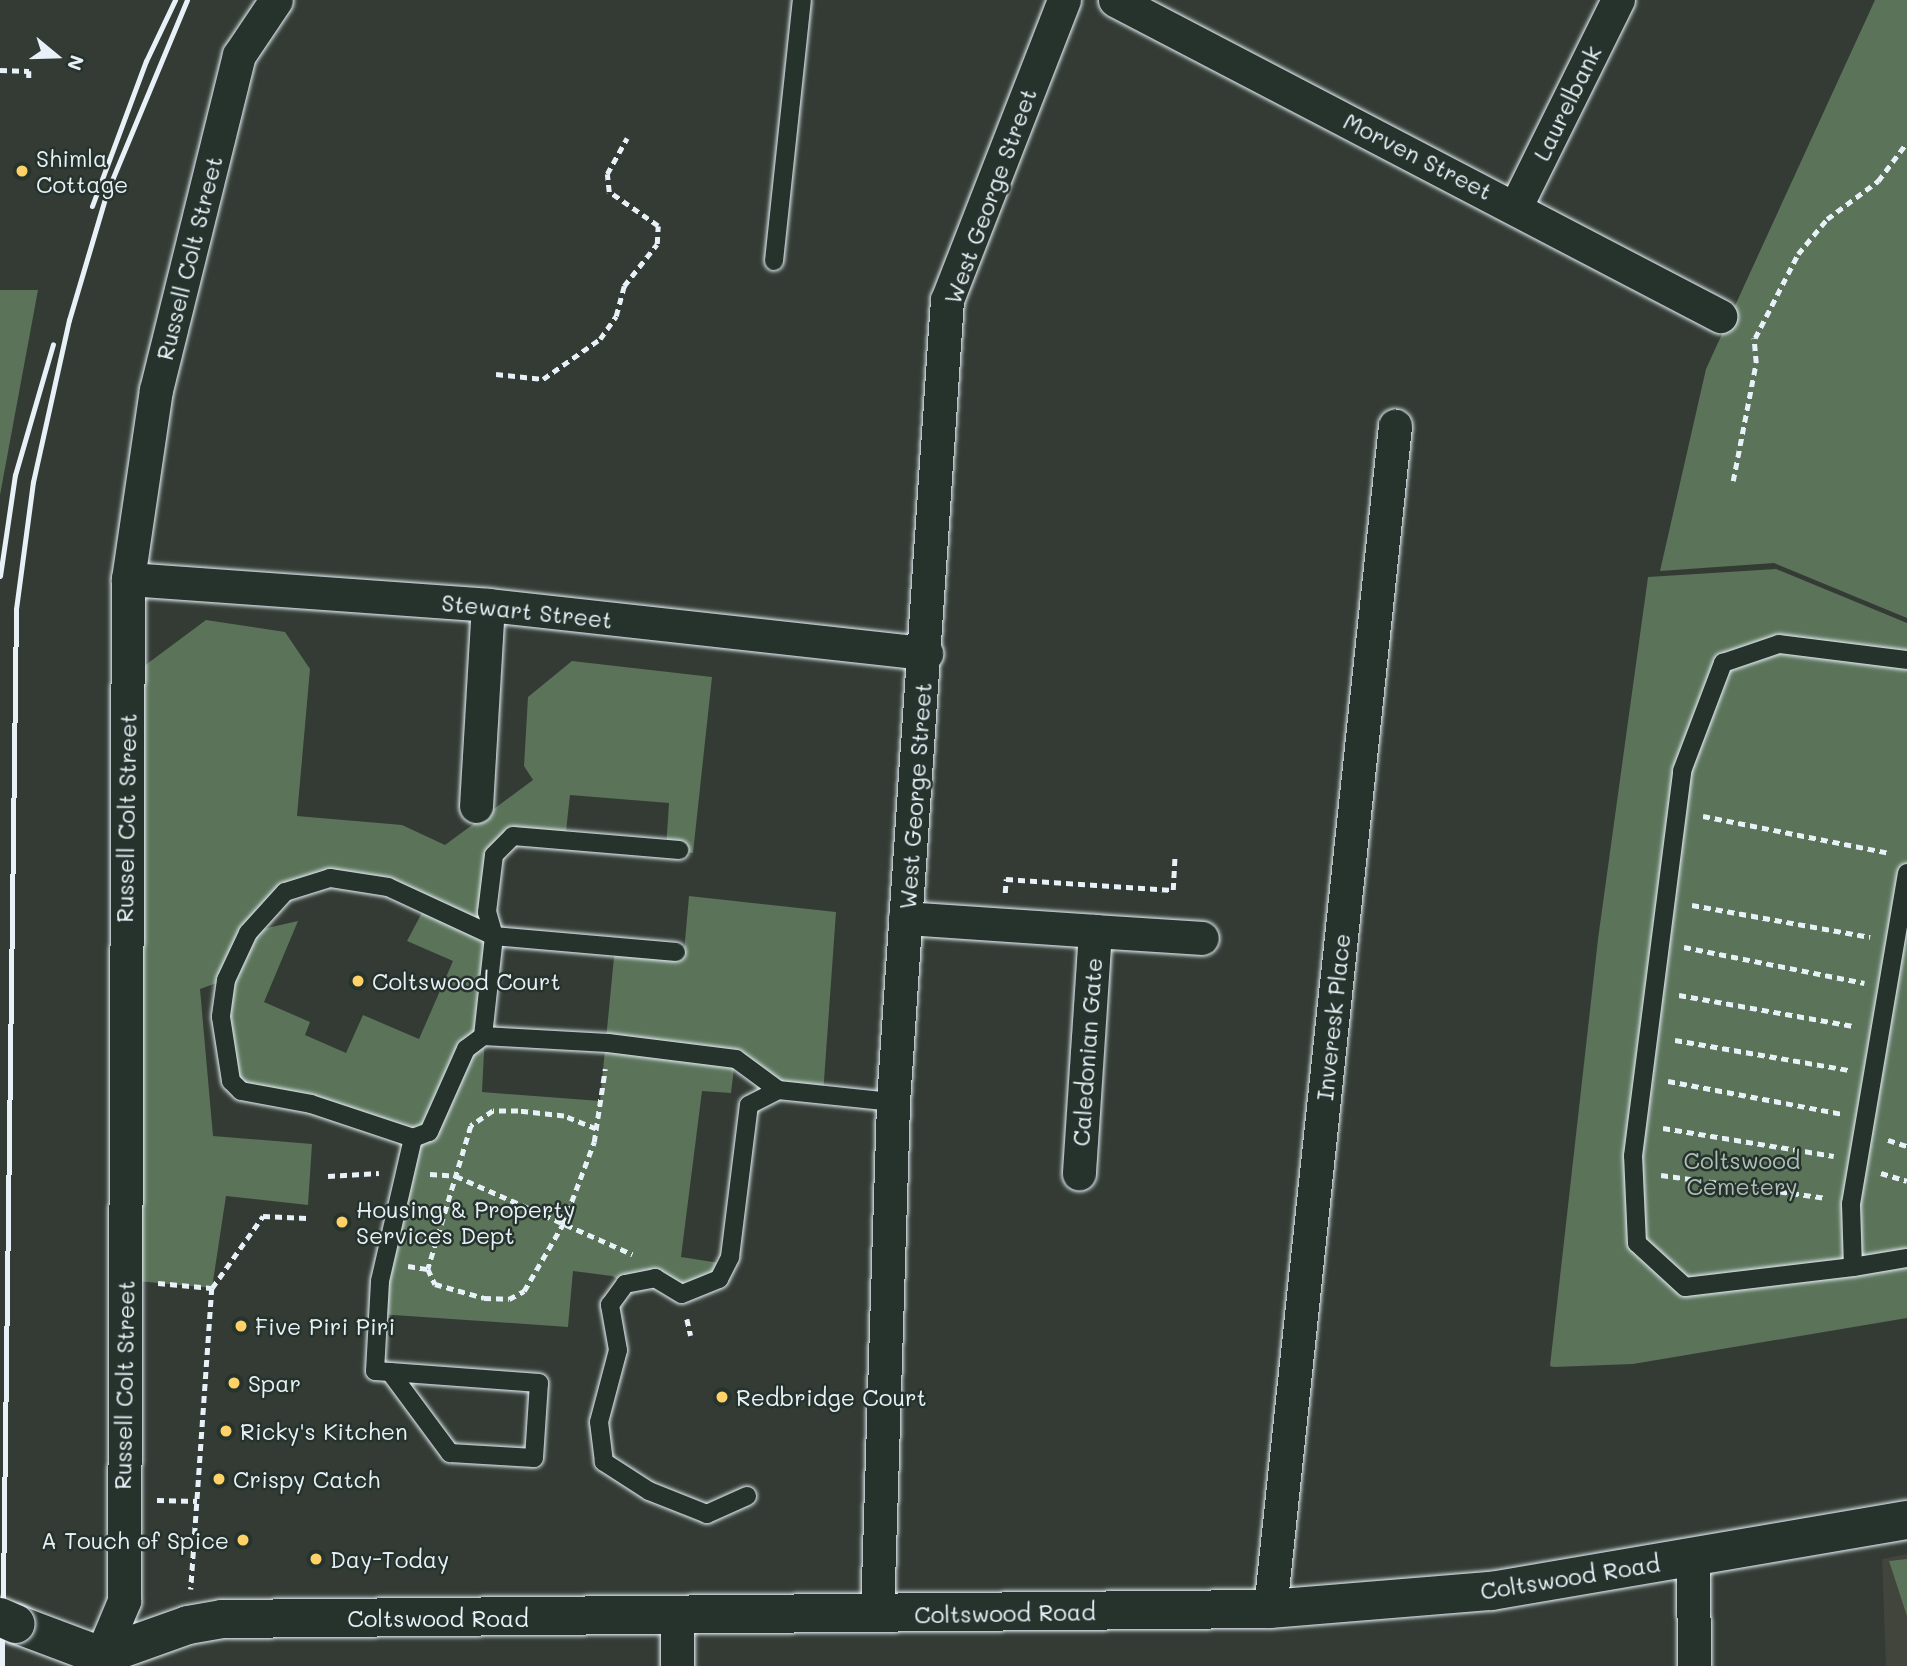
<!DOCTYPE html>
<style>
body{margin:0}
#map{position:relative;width:1907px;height:1666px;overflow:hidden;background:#333b34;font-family:Mali,sans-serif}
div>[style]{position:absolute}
.built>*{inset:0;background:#42453c}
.green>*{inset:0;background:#5a7359}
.path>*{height:4.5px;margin-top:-2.25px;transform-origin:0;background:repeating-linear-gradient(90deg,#e8f1f8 0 7px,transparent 0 12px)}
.roads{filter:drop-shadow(0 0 2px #e8f1f8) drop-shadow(0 0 2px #e8f1f8)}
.service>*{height:18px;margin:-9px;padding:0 9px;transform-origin:9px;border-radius:9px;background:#26332d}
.minor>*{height:33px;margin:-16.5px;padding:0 16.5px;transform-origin:16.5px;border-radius:16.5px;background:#26332d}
.secondary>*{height:38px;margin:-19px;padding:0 19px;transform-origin:19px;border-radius:19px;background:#26332d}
.rail>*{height:5px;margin:-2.5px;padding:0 2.5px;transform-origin:2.5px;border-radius:2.5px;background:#e8f1f8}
.bridges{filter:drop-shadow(0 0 2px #e8f1f8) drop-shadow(0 0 2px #e8f1f8)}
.secondary-bridge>*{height:38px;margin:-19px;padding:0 19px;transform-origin:19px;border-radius:19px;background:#26332d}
.dots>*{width:19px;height:19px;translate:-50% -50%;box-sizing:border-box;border:4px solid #26332d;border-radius:50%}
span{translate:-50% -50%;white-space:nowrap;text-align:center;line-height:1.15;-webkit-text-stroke:5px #26332d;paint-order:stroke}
.street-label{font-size:23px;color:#e8f1f8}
.poi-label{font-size:23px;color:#e8f1f8}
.left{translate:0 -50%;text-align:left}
.right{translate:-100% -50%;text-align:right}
.park-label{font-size:23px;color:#afbfb8}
.north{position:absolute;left:21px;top:21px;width:70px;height:70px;-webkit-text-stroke:5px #26332d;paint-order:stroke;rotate:109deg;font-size:19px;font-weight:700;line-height:28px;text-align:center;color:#e8f1f8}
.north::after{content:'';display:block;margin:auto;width:24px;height:32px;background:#e8f1f8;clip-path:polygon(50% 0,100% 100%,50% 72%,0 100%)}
</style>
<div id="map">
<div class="built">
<div style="clip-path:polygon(1907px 1554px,1907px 1666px,1886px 1666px,1882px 1559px)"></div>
</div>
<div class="green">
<div style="clip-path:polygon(1875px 0,1907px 0,1907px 618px,1774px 563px,1660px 571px,1706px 369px)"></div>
<div style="clip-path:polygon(0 290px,38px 290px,0 495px)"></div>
<div style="clip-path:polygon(1776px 569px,1907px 623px,1907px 1318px,1633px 1364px,1554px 1367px,1550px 1366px,1598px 939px,1648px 577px)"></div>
<div style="clip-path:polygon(evenodd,206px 620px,285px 632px,310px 669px,297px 816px,402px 825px,445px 845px,533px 780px,524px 766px,528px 697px,572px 661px,712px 677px,693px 853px,666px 849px,669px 803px,570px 795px,565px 841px,513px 836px,494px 855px,482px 1092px,600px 1101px,615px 947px,684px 952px,689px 896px,836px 912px,823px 1095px,778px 1090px,735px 1060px,731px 1093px,702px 1091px,681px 1257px,726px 1264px,682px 1294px,654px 1278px,625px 1284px,612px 1276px,573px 1271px,568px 1327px,379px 1314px,413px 1138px,231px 1081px,225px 980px,200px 989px,213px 1136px,312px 1144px,308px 1205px,226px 1196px,212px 1288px,126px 1280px,128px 678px,206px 620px,330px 878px,426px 905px,407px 941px,453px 961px,419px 1039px,363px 1015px,346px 1053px,305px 1035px,310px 1022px,264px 1002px,298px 921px,250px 932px,285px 892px,330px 878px)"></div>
<div style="clip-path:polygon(1907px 1559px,1907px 1616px,1889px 1561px)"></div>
</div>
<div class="path">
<div style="left:0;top:70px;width:29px;rotate:2deg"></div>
<div style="left:29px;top:71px;width:8px;rotate:90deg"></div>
<div style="left:1755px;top:338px;width:94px;rotate:-62.9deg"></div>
<div style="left:1798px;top:254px;width:45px;rotate:-50.4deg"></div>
<div style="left:1827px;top:219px;width:64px;rotate:-36.7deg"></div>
<div style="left:1878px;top:181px;width:45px;rotate:-53.1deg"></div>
<div style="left:496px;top:374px;width:47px;rotate:6.1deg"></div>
<div style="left:543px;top:379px;width:70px;rotate:-35.1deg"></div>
<div style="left:600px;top:339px;width:28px;rotate:-55deg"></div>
<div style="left:616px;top:316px;width:31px;rotate:-75deg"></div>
<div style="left:624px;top:286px;width:53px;rotate:-51.8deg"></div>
<div style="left:657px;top:244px;width:18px;rotate:-87deg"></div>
<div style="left:658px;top:226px;width:60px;rotate:-145.2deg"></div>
<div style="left:609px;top:192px;width:18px;rotate:-96deg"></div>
<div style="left:607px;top:174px;width:41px;rotate:-60.9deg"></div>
<div style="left:1733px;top:481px;width:120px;rotate:-79deg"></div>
<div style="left:1756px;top:363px;width:25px;rotate:-95deg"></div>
<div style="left:1703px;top:816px;width:191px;rotate:11.2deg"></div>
<div style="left:1005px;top:893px;width:14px;rotate:-86deg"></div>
<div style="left:1006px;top:879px;width:167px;rotate:3.8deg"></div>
<div style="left:1173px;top:890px;width:36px;rotate:-87deg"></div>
<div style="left:1692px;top:905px;width:181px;rotate:10.2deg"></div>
<div style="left:1684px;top:947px;width:184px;rotate:11.3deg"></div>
<div style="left:1679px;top:995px;width:177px;rotate:10.1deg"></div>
<div style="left:1675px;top:1040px;width:177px;rotate:9.8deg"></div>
<div style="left:1668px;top:1081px;width:177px;rotate:10.7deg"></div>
<div style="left:1663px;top:1128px;width:173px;rotate:9.3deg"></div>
<div style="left:596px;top:1129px;width:35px;rotate:-158deg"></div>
<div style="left:564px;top:1116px;width:46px;rotate:-173.8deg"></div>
<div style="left:518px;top:1111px;width:25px;rotate:180deg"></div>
<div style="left:493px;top:1111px;width:27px;rotate:146deg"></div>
<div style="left:471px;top:1126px;width:149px;rotate:106.7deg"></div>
<div style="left:428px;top:1269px;width:17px;rotate:65deg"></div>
<div style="left:435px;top:1284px;width:51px;rotate:15.9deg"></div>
<div style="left:484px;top:1298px;width:25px;rotate:2deg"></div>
<div style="left:509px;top:1299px;width:17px;rotate:-28deg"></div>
<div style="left:524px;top:1291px;width:78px;rotate:-59.8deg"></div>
<div style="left:563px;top:1224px;width:88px;rotate:-69.3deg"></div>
<div style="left:594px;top:1142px;width:74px;rotate:-81.4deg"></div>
<div style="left:1888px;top:1140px;width:20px;rotate:18deg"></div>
<div style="left:1881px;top:1173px;width:27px;rotate:17deg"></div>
<div style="left:430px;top:1174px;width:26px;rotate:4deg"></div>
<div style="left:456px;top:1176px;width:193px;rotate:23.9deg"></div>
<div style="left:1661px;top:1175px;width:167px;rotate:7.9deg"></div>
<div style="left:328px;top:1176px;width:51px;rotate:-3.4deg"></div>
<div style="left:408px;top:1266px;width:20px;rotate:9deg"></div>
<div style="left:158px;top:1283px;width:54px;rotate:5.3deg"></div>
<div style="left:212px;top:1288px;width:302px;rotate:94deg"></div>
<div style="left:212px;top:1288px;width:88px;rotate:-54.7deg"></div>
<div style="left:263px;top:1216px;width:44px;rotate:2.6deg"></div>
<div style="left:687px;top:1319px;width:17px;rotate:77deg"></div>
<div style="left:157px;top:1500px;width:40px;rotate:1.4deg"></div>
</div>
<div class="roads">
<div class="service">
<div style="left:774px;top:261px;width:262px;rotate:-83.9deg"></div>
<div style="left:1907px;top:873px;width:336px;rotate:99.6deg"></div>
<div style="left:1851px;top:1204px;width:63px;rotate:88.2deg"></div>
<div style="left:1853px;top:1267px;width:55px;rotate:-9.5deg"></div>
<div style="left:676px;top:952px;width:183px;rotate:-175deg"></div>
<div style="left:494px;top:936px;width:117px;rotate:-155.2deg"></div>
<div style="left:388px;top:887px;width:59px;rotate:-171.2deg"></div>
<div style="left:330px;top:878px;width:47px;rotate:162.7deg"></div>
<div style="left:285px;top:892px;width:55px;rotate:132.1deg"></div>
<div style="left:248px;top:933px;width:52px;rotate:115.1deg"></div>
<div style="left:226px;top:980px;width:37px;rotate:98deg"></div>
<div style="left:221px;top:1017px;width:65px;rotate:81.1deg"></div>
<div style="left:231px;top:1081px;width:14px;rotate:45deg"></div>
<div style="left:241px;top:1091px;width:71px;rotate:10.5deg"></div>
<div style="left:311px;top:1104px;width:108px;rotate:18.4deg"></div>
<div style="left:413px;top:1138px;width:17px;rotate:-21deg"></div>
<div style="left:429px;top:1132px;width:91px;rotate:-66deg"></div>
<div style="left:466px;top:1049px;width:21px;rotate:-37deg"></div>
<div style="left:483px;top:1036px;width:125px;rotate:3.2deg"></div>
<div style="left:608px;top:1043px;width:129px;rotate:7.1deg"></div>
<div style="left:736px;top:1059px;width:52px;rotate:36.4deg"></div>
<div style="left:778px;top:1090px;width:116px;rotate:6deg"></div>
<div style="left:483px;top:1036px;width:101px;rotate:-83.7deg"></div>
<div style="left:494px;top:936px;width:25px;rotate:-106deg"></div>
<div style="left:487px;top:912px;width:57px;rotate:-83deg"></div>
<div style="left:494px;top:855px;width:27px;rotate:-45deg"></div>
<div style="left:513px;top:836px;width:167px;rotate:4.8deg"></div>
<div style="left:1853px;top:1267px;width:169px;rotate:173.2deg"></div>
<div style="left:1685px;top:1287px;width:65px;rotate:-137.5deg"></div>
<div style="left:1637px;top:1243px;width:87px;rotate:-92.6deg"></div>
<div style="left:1633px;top:1156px;width:388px;rotate:-82.7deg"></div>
<div style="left:1682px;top:771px;width:116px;rotate:-69.2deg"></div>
<div style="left:1723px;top:663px;width:59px;rotate:-18.7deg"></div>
<div style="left:1779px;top:644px;width:129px;rotate:7.1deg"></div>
<div style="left:390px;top:1372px;width:101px;rotate:53.5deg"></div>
<div style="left:450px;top:1453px;width:84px;rotate:3.4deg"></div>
<div style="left:534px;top:1458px;width:75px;rotate:-86.2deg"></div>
<div style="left:539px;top:1383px;width:149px;rotate:-175.8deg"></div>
<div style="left:390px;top:1372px;width:15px;rotate:-176deg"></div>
<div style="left:375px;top:1371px;width:90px;rotate:-86.8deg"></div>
<div style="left:380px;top:1281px;width:147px;rotate:-77deg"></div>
<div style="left:747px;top:1496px;width:44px;rotate:155.8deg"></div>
<div style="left:707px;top:1514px;width:62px;rotate:-158.4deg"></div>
<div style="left:649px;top:1491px;width:54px;rotate:-147.2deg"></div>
<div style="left:604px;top:1462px;width:40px;rotate:-97.1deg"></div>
<div style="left:599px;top:1422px;width:74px;rotate:-75.2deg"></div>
<div style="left:618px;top:1350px;width:46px;rotate:-100.1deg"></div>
<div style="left:610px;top:1305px;width:26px;rotate:-54deg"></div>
<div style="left:625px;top:1284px;width:31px;rotate:-11deg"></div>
<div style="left:655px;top:1278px;width:31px;rotate:31deg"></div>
<div style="left:682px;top:1294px;width:40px;rotate:-22deg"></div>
<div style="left:719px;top:1279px;width:25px;rotate:-63deg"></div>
<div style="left:730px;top:1257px;width:153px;rotate:-82.9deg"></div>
<div style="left:749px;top:1105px;width:33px;rotate:-27deg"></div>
</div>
<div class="minor">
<div style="left:1115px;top:0;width:683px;rotate:27.58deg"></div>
<div style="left:1516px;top:206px;width:230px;rotate:-63.7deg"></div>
<div style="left:128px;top:579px;width:361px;rotate:4.1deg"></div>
<div style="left:488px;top:605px;width:441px;rotate:6.3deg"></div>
<div style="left:476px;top:806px;width:201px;rotate:-86.6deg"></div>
<div style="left:905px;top:918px;width:190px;rotate:3.9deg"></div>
<div style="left:1095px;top:931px;width:243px;rotate:93.8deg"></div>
<div style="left:1095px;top:931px;width:107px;rotate:3.7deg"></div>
<div style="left:1693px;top:1559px;width:107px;rotate:89.5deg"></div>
<div style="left:1270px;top:1609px;width:1190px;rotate:-83.97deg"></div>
<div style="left:877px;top:1615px;width:513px;rotate:-88.21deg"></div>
<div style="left:893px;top:1102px;width:804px;rotate:-86.15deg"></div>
<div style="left:947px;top:300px;width:322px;rotate:-68.7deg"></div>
<div style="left:677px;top:1616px;width:50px;rotate:90deg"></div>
<div style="left:101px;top:1656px;width:60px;rotate:-67.3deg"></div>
<div style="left:124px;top:1601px;width:1022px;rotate:-89.78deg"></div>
<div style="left:128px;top:579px;width:191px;rotate:-81.6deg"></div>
<div style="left:156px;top:390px;width:345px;rotate:-76.1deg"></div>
<div style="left:239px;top:55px;width:66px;rotate:-56.1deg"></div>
</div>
<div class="secondary">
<div style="left:16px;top:1624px;width:91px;rotate:20.6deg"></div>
<div style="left:101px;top:1656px;width:92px;rotate:-19.6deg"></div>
<div style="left:188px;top:1625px;width:35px;rotate:-10deg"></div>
<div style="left:222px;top:1619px;width:1048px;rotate:-0.55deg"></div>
<div style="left:1270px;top:1609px;width:222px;rotate:-4.7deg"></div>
<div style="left:1491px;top:1591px;width:422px;rotate:-9.7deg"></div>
</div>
</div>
<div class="rail">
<div style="left:92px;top:206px;width:155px;rotate:-69.6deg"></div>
<div style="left:146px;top:61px;width:68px;rotate:-64.6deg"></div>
<div style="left:0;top:576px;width:102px;rotate:-81.6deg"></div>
<div style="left:15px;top:475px;width:136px;rotate:-73.8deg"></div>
<div style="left:2px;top:1666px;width:1057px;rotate:-89.24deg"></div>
<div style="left:16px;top:609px;width:128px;rotate:-82.4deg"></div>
<div style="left:33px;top:482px;width:166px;rotate:-77.5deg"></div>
<div style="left:69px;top:320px;width:134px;rotate:-73.5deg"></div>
<div style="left:107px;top:192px;width:208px;rotate:-67.4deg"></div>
</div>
<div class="bridges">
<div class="secondary-bridge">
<div style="left:0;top:1617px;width:17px;rotate:24deg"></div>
</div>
</div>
<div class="dots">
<div style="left:22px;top:171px;background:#ffd166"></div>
<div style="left:358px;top:981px;background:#ffd166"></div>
<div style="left:342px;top:1222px;background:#ffd166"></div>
<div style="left:241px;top:1326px;background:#ffd166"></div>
<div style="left:234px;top:1383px;background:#ffd166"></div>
<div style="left:722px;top:1397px;background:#ffd166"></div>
<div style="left:226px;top:1431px;background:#ffd166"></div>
<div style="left:219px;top:1479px;background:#ffd166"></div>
<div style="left:243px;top:1540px;background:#ffd166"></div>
<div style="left:316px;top:1559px;background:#ffd166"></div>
</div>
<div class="street-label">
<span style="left:1567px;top:103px;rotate:-64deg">Laurelbank</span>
<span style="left:1418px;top:156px;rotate:27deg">Morven Street</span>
<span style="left:990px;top:196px;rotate:-70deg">West George Street</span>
<span style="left:189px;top:258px;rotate:-76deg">Russell Colt Street</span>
<span style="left:527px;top:611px;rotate:6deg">Stewart Street</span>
<span style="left:915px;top:796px;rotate:-86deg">West George Street</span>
<span style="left:126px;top:818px;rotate:-89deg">Russell Colt Street</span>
<span style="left:1333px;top:1017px;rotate:-84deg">Inveresk Place</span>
<span style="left:1087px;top:1052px;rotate:-86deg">Caledonian Gate</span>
<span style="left:124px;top:1385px;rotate:-89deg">Russell Colt Street</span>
<span style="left:1570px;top:1577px;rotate:-9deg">Coltswood Road</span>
<span style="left:1005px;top:1613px;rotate:-1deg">Coltswood Road</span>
<span style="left:438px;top:1618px">Coltswood Road</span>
</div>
<div class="poi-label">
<span class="left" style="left:36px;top:171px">Shimla<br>Cottage</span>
<span class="left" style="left:372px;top:981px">Coltswood Court</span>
<span class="left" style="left:356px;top:1222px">Housing &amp; Property<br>Services Dept</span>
<span class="left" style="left:255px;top:1326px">Five Piri Piri</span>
<span class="left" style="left:248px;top:1383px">Spar</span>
<span class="left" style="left:736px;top:1397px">Redbridge Court</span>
<span class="left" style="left:240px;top:1431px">Ricky's Kitchen</span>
<span class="left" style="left:233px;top:1479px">Crispy Catch</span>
<span class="right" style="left:229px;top:1540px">A Touch of Spice</span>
<span class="left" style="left:330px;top:1559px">Day-Today</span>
</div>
<div class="park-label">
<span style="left:1742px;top:1173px">Coltswood<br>Cemetery</span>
</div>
<div class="north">N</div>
</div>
